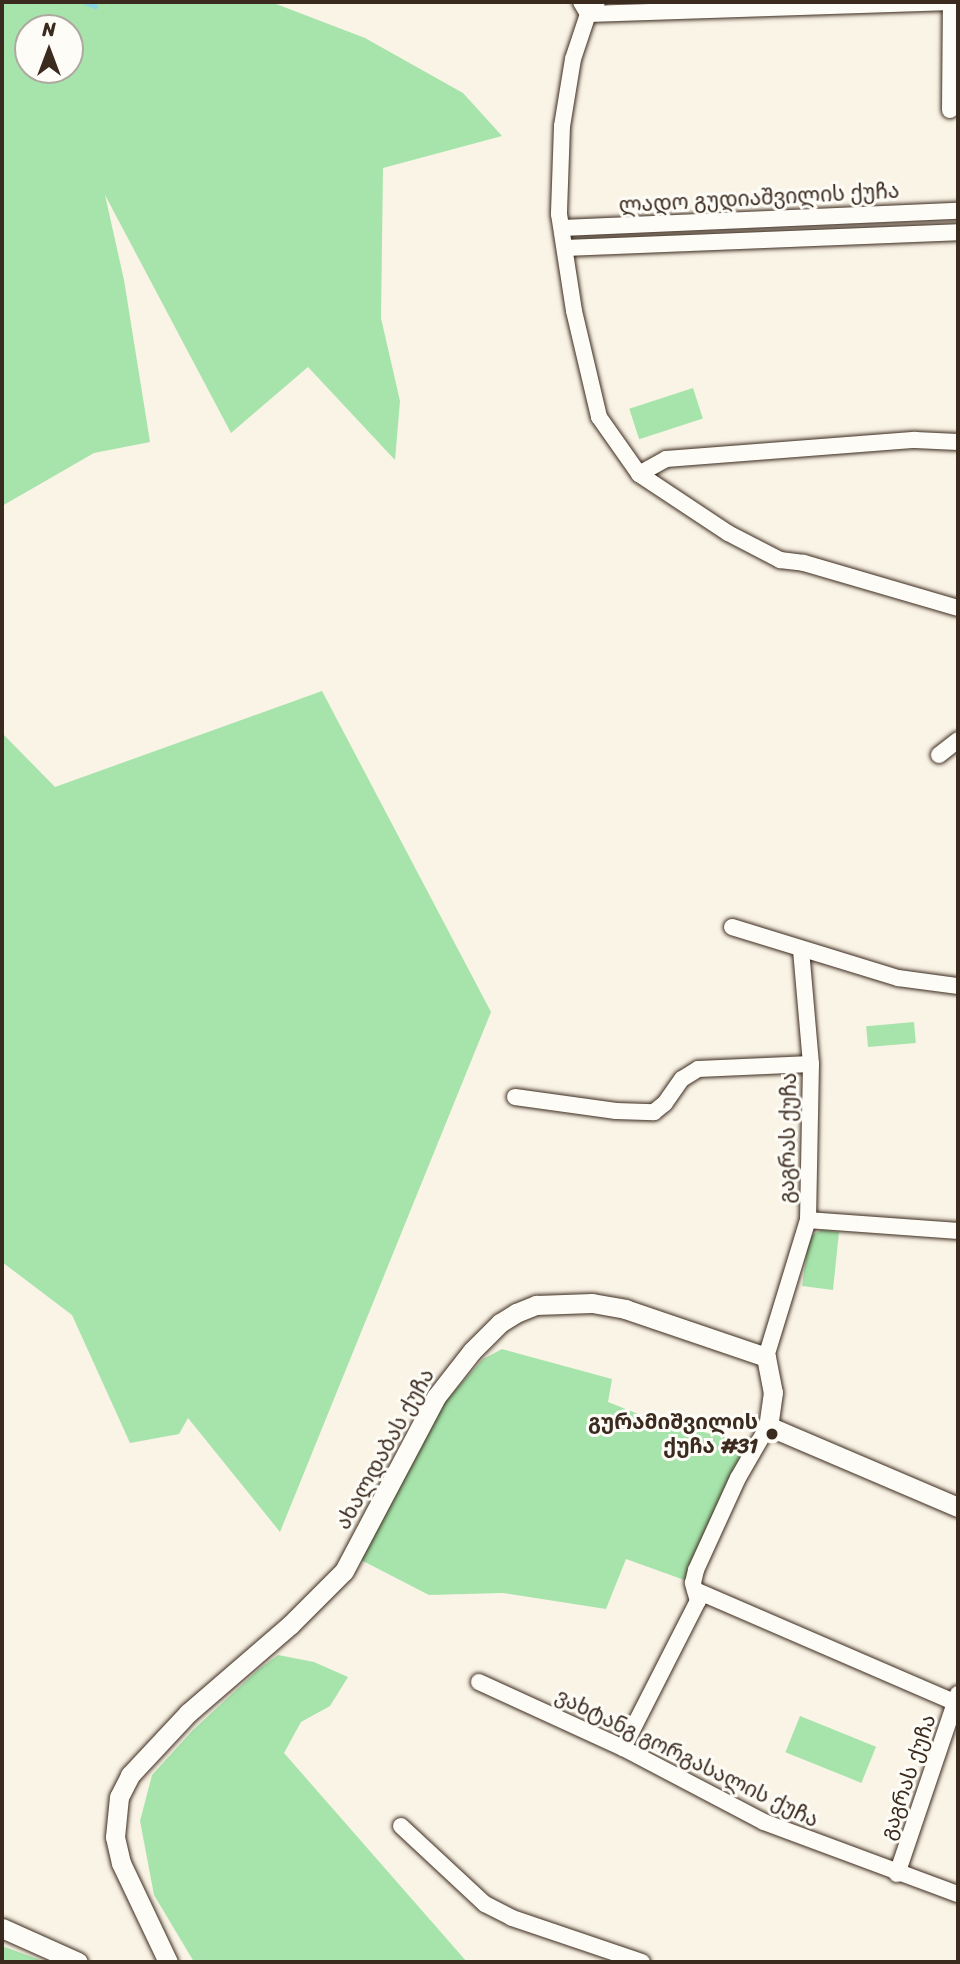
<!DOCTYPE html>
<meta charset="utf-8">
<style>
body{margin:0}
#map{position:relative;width:960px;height:1964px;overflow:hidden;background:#faf4e6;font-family:Sriracha,"Noto Sans Georgian",sans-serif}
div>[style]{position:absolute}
.green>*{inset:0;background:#a6e4ab;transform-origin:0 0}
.stream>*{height:4.5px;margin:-2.25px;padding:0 2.25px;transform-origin:2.25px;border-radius:2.25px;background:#87d8e0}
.roads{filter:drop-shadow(0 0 2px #3b2a1e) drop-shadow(0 0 2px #3b2a1e)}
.minor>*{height:16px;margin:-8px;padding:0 8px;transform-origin:8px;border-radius:8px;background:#fdfcf7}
.tertiary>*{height:19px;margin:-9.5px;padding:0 9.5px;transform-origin:9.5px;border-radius:9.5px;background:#fdfcf7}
.dots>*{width:19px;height:19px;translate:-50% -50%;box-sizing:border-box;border:4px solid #fdfcf7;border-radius:50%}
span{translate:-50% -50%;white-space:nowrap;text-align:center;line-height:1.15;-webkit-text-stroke:6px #fdfcf7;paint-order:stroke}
.street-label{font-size:21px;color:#3b2a1e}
.poi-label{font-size:21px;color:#3b2a1e;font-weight:700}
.right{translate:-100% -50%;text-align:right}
.frame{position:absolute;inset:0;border:4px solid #3b2a1e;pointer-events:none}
.north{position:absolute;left:14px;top:14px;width:70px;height:70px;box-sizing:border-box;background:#fdfcf7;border:2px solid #afa8a0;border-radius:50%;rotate:0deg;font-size:19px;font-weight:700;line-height:28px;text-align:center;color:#3b2a1e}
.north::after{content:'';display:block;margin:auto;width:24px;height:32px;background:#3b2a1e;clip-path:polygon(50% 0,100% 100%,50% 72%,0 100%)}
</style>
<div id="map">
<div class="green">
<div style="clip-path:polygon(evenodd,2px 2px,271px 2px,365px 38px,463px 93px,502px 136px,383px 168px,381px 318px,400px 401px,395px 460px,308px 367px,231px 433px,105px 195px,124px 280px,150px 442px,94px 453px,2px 506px,2px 2px,70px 28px,70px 70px,28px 70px,28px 28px,70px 28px)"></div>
<div style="left:693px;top:388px;width:32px;height:67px;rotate:72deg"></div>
<div style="clip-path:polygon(322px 691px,491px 1012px,280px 1532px,188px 1418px,179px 1434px,130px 1443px,72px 1315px,2px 1262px,2px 733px,55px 787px)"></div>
<div style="left:914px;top:1022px;width:21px;height:48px;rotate:85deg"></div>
<div style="clip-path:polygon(821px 1230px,839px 1232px,833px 1290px,802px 1286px,809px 1237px)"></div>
<div style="clip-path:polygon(502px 1349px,612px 1379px,608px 1402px,676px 1429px,678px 1426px,750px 1443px,687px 1581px,626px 1559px,606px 1609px,503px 1593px,429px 1595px,361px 1560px,445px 1402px,483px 1359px)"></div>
<div style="clip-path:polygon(278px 1655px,314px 1662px,348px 1677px,330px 1706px,301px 1722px,284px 1753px,467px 1962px,194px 1962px,154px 1895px,140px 1821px,152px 1775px,193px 1730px,259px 1669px)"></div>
<div style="left:800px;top:1716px;width:82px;height:39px;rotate:22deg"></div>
<div style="clip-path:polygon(2px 1946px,46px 1962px,2px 1962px)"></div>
</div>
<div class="stream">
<div style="left:85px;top:2px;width:11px;rotate:22deg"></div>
</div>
<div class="roads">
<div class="minor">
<div style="left:581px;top:2px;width:14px;rotate:60deg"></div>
<div style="left:588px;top:14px;width:364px;rotate:-1.9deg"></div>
<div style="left:597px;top:2px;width:15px;rotate:127deg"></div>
<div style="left:588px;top:14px;width:47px;rotate:108.4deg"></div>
<div style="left:573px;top:59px;width:68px;rotate:99.3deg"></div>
<div style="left:562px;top:126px;width:88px;rotate:92deg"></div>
<div style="left:559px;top:214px;width:98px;rotate:81.2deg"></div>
<div style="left:574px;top:311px;width:109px;rotate:76.7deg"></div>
<div style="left:599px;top:417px;width:70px;rotate:54.9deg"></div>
<div style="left:639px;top:474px;width:107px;rotate:33.5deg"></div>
<div style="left:728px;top:533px;width:59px;rotate:27.4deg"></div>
<div style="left:780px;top:560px;width:24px;rotate:7deg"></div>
<div style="left:804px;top:563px;width:160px;rotate:16.3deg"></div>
<div style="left:950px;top:110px;width:108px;rotate:-89.5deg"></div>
<div style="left:562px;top:228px;width:396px;rotate:-2.5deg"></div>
<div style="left:565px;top:248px;width:393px;rotate:-2.3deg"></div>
<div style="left:639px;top:474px;width:31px;rotate:-29deg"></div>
<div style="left:666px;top:459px;width:250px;rotate:-4.4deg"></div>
<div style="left:915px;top:440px;width:43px;rotate:2.7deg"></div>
<div style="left:939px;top:755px;width:24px;rotate:-38deg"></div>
<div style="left:732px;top:927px;width:174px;rotate:17.1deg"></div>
<div style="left:898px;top:978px;width:61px;rotate:7.6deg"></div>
<div style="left:515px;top:1097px;width:102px;rotate:7.9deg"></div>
<div style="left:616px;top:1111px;width:38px;rotate:2deg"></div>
<div style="left:654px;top:1112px;width:14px;rotate:-39deg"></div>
<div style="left:665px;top:1103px;width:29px;rotate:-55deg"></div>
<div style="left:682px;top:1079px;width:19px;rotate:-32deg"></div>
<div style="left:698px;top:1069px;width:113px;rotate:-2.5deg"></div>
<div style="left:808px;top:1220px;width:150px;rotate:4.2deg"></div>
<div style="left:766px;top:1357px;width:143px;rotate:-73deg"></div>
<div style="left:808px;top:1220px;width:156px;rotate:-88.9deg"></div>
<div style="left:811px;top:1064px;width:115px;rotate:-95deg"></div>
<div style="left:695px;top:1590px;width:287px;rotate:23.4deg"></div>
<div style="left:479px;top:1682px;width:158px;rotate:24.6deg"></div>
<div style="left:623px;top:1748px;width:159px;rotate:27.7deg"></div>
<div style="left:764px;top:1822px;width:207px;rotate:20.4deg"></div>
<div style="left:623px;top:1748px;width:165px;rotate:-63deg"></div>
<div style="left:698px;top:1601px;width:19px;rotate:-106deg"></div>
<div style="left:693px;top:1583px;width:13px;rotate:-77deg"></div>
<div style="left:696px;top:1570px;width:101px;rotate:-65.5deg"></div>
<div style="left:738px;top:1478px;width:60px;rotate:-60deg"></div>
<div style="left:401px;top:1826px;width:115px;rotate:42.9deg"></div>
<div style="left:485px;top:1904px;width:30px;rotate:27deg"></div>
<div style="left:512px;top:1918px;width:137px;rotate:18.7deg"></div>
<div style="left:897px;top:1874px;width:190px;rotate:-71.3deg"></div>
</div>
<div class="tertiary">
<div style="left:2px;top:1928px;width:83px;rotate:24.1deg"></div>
<div style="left:168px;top:1962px;width:110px;rotate:-115.4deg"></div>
<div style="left:121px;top:1863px;width:27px;rotate:-103deg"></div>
<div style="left:115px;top:1837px;width:40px;rotate:-84.3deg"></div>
<div style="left:119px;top:1797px;width:25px;rotate:-63deg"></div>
<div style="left:130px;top:1775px;width:85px;rotate:-46.9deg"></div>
<div style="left:188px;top:1713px;width:135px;rotate:-40.8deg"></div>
<div style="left:290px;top:1625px;width:76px;rotate:-45deg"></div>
<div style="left:344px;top:1571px;width:197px;rotate:-62.1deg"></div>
<div style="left:436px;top:1397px;width:58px;rotate:-52deg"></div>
<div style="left:472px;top:1351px;width:40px;rotate:-45deg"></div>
<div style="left:500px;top:1323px;width:19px;rotate:-32deg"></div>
<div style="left:516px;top:1313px;width:22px;rotate:-22deg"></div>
<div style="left:536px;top:1305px;width:56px;rotate:-2deg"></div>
<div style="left:592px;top:1303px;width:34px;rotate:10deg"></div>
<div style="left:625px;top:1309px;width:149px;rotate:18.8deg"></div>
<div style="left:766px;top:1357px;width:36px;rotate:79deg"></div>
<div style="left:773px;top:1392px;width:34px;rotate:98deg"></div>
<div style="left:768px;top:1426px;width:207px;rotate:23.1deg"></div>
</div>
</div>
<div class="dots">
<div style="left:772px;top:1434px;background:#3b2a1e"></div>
</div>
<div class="street-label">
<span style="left:759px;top:198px;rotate:-3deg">ლადო გუდიაშვილის ქუჩა</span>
<span style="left:788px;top:1138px;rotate:-89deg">გაგრას ქუჩა</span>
<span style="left:385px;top:1449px;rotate:-61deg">ახალდაბას ქუჩა</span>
<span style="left:687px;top:1758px;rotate:26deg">ვახტანგ გორგასალის ქუჩა</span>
<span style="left:908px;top:1777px;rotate:-71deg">გაგრას ქუჩა</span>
</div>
<div class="poi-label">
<span class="right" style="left:758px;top:1434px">გურამიშვილის<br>ქუჩა #31</span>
</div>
<div class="frame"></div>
<div class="north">N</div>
</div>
